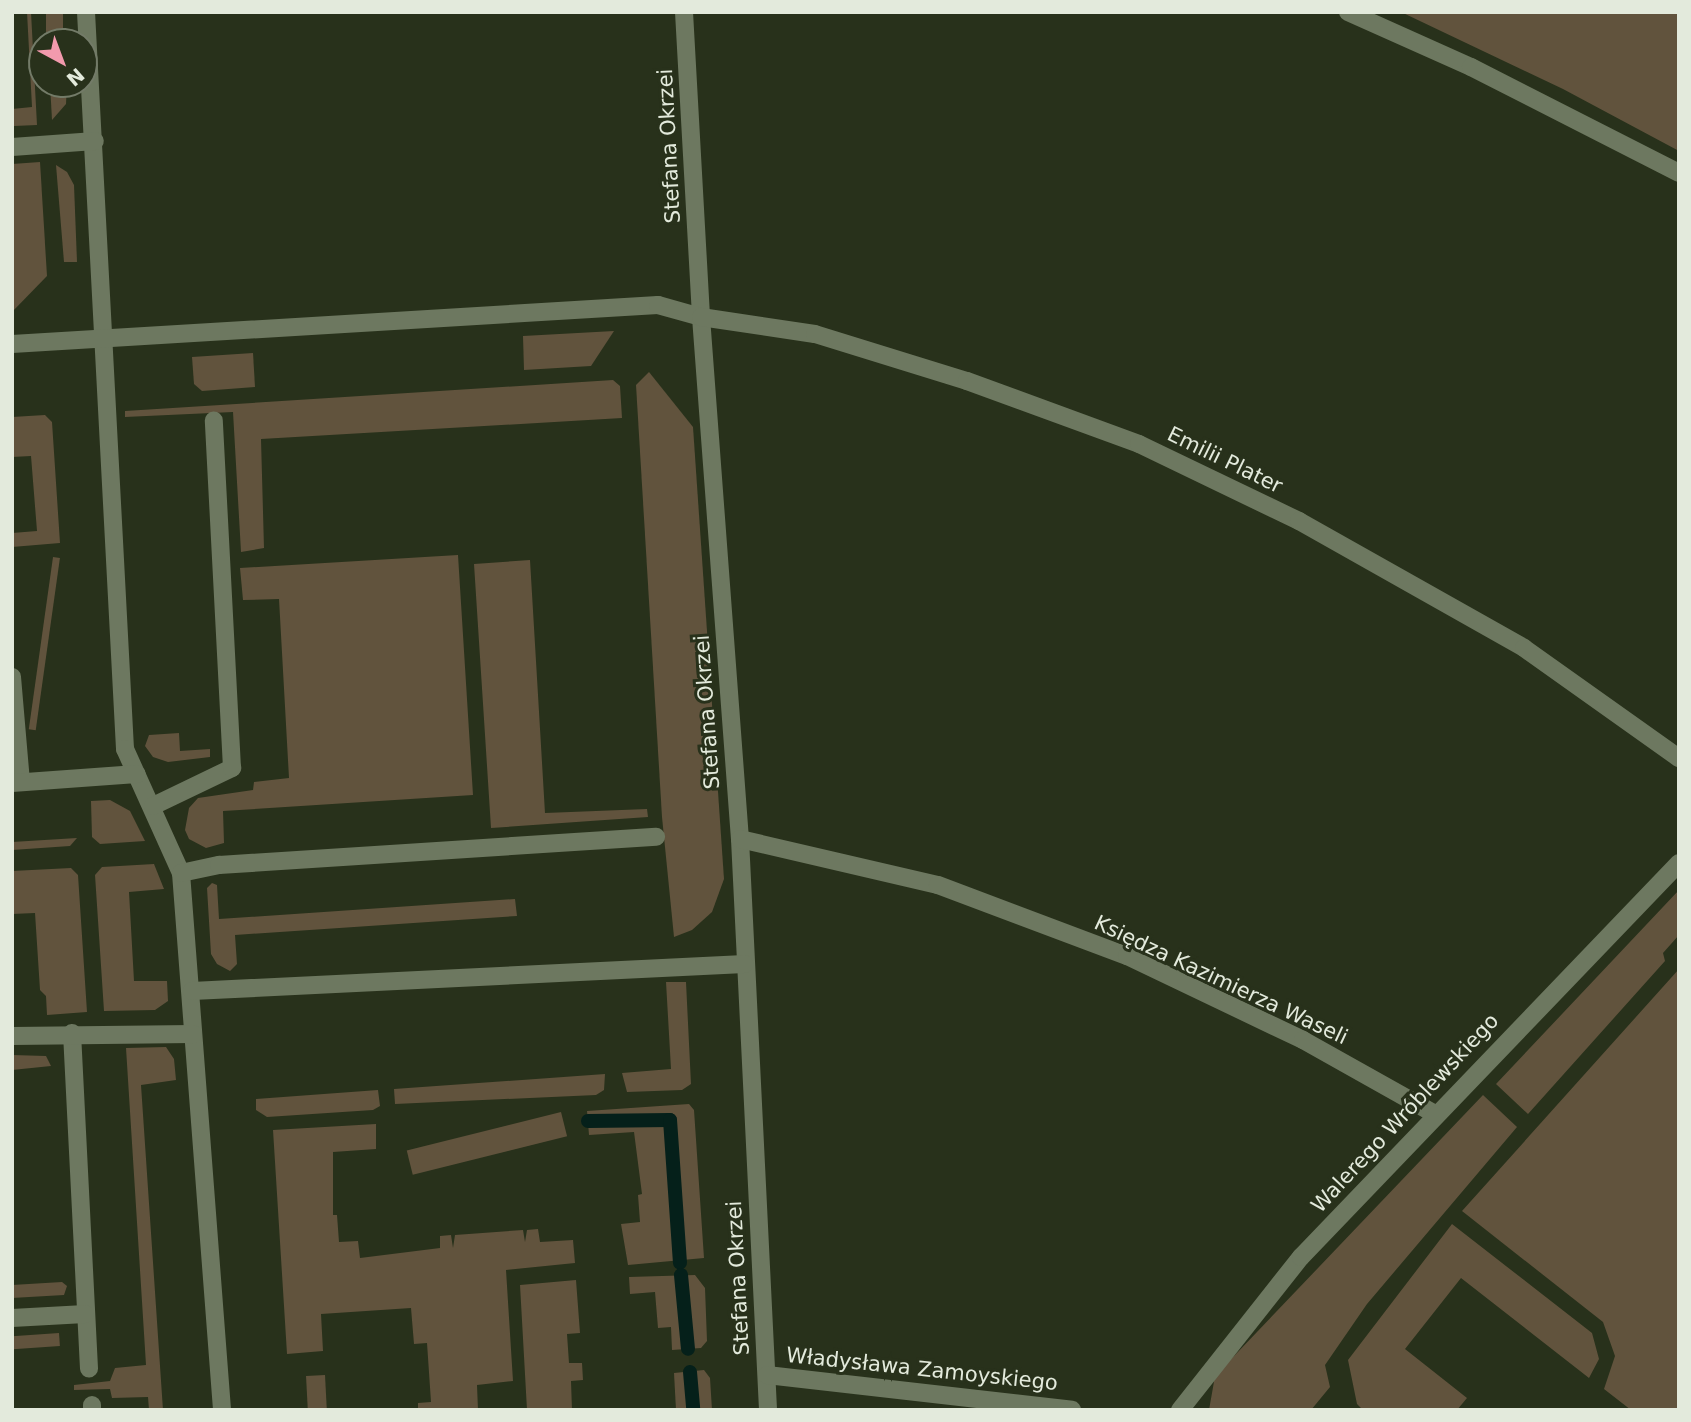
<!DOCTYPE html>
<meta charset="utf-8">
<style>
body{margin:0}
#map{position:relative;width:1691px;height:1422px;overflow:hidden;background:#28311b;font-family:"DejaVu Sans",sans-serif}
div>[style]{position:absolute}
.green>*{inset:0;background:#61533d;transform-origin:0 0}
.stream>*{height:14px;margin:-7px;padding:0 7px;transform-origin:7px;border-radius:7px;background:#05201a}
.minor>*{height:18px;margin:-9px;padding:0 9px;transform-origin:9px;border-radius:9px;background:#6d7860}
span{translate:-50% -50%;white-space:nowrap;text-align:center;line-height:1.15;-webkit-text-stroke:6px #28311b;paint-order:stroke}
.street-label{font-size:21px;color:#e3eadc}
.frame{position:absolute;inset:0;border:14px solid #e3eadc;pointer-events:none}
.north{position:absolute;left:28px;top:28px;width:70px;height:70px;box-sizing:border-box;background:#28311b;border:2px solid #737b68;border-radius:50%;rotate:139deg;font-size:19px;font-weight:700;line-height:28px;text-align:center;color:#e3eadc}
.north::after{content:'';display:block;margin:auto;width:24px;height:32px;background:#f29aad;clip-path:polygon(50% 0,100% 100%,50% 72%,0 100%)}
</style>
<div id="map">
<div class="green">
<div style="clip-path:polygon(27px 12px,31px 12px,37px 125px,14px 126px,12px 109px,32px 107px)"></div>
<div style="left:46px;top:12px;width:17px;height:30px"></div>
<div style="clip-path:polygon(1401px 12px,1679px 12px,1679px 151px,1563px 89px)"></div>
<div style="clip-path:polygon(50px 84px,67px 84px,66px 104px,52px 120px)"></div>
<div style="clip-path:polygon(40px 162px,47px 276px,12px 312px,12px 164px)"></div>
<div style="clip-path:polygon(56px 165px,67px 172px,74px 185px,77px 262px,64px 262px)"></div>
<div style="clip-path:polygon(614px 331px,591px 366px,524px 370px,523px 336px)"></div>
<div style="clip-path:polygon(253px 353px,255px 387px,202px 391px,194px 384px,192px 357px)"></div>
<div style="clip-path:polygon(649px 372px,693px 427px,724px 879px,712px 912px,692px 930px,674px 937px,662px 817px,636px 385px)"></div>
<div style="clip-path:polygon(613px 380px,620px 386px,622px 418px,261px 439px,264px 548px,241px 552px,233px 412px,125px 417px,125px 411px)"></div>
<div style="clip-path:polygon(45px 415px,52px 422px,60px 543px,12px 547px,12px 533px,37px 531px,31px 456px,12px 457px,12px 417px)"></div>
<div style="clip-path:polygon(458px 555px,473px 795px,223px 811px,224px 843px,206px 848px,189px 839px,185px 830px,189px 808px,198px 798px,253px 790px,254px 782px,289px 778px,279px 599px,243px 600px,240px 568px)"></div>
<div style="left:53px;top:557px;width:7px;height:174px;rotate:8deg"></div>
<div style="clip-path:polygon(530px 560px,545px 813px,647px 809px,648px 817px,491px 828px,474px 564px)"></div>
<div style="clip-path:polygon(179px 733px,180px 751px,210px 749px,210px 757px,168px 762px,153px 757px,145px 746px,149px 735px)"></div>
<div style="clip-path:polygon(110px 800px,130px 811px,145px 841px,100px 844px,92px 837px,91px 801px)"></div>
<div style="clip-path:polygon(77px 838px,70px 846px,12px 850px,12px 842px)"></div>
<div style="clip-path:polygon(154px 864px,164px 889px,129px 892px,134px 981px,167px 981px,168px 1001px,155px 1010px,104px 1011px,95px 875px,102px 867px)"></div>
<div style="clip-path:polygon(71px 868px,78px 875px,87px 1012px,47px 1015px,46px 996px,40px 990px,35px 913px,12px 914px,12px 871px)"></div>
<div style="clip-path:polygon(212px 883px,217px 885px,219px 919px,515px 899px,517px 916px,235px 935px,237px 964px,230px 971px,217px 964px,211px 954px,207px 888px)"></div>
<div style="clip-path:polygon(1679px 890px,1679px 935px,1663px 953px,1665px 961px,1528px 1114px,1496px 1084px)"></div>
<div style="clip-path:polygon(1679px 969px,1679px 1410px,1631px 1410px,1604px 1389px,1615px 1356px,1603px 1322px,1462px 1211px)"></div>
<div style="clip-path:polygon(666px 982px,686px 982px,691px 1084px,682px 1090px,627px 1092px,622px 1073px,671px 1069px)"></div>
<div style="clip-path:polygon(166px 1047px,174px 1059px,176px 1080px,141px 1085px,163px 1410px,149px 1410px,148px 1397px,112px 1398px,110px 1389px,74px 1390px,74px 1385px,110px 1381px,115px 1368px,146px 1365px,126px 1048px)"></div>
<div style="clip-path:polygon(12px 1055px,46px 1056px,51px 1066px,12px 1070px)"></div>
<div style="clip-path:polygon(605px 1074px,604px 1090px,596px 1095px,395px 1104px,394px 1089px)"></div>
<div style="clip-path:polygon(378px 1090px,380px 1106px,373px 1110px,267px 1117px,256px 1110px,256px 1099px)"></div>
<div style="clip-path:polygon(1483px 1095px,1517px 1127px,1367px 1304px,1325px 1365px,1330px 1387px,1311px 1410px,1209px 1410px,1215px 1376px)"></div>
<div style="clip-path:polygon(689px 1104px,694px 1110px,704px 1258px,628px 1265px,621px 1224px,640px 1222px,638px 1195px,642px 1194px,634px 1132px,589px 1135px,587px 1111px)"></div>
<div style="left:561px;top:1112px;width:25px;height:159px;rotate:76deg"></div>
<div style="clip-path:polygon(376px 1124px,376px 1149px,333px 1152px,333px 1215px,337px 1215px,339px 1242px,358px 1241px,360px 1258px,440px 1248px,440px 1236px,451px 1235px,453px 1248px,455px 1235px,523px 1230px,525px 1242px,527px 1230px,538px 1229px,540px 1242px,573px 1240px,575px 1263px,506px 1270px,513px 1381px,477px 1385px,478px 1410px,418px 1410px,418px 1403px,431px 1402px,427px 1343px,414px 1344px,411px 1308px,321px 1314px,323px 1351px,287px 1354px,273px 1130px)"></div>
<div style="clip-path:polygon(1452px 1224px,1592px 1333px,1599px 1359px,1589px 1378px,1461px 1278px,1405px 1349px,1467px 1398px,1457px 1410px,1363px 1410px,1357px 1404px,1348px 1360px)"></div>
<div style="clip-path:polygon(695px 1275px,705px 1288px,707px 1341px,701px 1348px,672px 1350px,671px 1327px,658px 1328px,655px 1292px,630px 1294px,629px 1277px)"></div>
<div style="clip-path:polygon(576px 1280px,580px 1333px,567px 1334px,569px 1363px,582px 1363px,583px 1380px,571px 1381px,572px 1410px,527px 1410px,520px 1285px)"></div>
<div style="clip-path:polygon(62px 1282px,67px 1286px,64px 1295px,12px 1298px,12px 1285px)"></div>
<div style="left:59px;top:1333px;width:13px;height:47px;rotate:86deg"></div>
<div style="clip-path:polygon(704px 1370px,710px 1378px,712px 1410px,676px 1410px,674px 1373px)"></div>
<div style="left:325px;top:1375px;width:35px;height:19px;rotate:87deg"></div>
</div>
<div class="stream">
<div style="left:588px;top:1121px;width:82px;rotate:-0.7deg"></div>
<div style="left:670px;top:1120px;width:143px;rotate:86deg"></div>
<div style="left:681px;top:1275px;width:74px;rotate:84.6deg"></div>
<div style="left:690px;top:1372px;width:38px;rotate:85deg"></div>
</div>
<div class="minor">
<div style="left:86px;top:12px;width:738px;rotate:86.97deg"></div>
<div style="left:125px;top:749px;width:136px;rotate:65.7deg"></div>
<div style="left:181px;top:873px;width:539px;rotate:85.63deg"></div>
<div style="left:684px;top:12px;width:305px;rotate:86.8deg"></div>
<div style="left:701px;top:317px;width:523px;rotate:85.73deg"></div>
<div style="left:740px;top:839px;width:572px;rotate:87.19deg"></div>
<div style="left:1348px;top:12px;width:135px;rotate:24.1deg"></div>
<div style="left:1471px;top:67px;width:233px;rotate:27deg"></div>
<div style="left:12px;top:147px;width:83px;rotate:-4.1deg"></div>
<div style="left:12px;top:344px;width:647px;rotate:-3.45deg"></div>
<div style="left:658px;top:305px;width:45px;rotate:15.6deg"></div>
<div style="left:701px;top:317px;width:115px;rotate:8.5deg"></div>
<div style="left:815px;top:334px;width:159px;rotate:17.2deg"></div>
<div style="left:967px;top:381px;width:183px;rotate:20.1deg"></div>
<div style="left:1139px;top:444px;width:178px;rotate:25.7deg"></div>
<div style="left:1299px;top:521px;width:258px;rotate:29.4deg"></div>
<div style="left:1524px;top:648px;width:190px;rotate:35.4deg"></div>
<div style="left:12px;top:677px;width:105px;rotate:85.1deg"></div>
<div style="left:12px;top:783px;width:125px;rotate:-4.1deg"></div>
<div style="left:153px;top:806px;width:88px;rotate:-25.7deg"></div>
<div style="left:232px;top:768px;width:348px;rotate:-93deg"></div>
<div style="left:740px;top:839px;width:203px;rotate:13.1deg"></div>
<div style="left:938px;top:885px;width:202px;rotate:20.6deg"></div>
<div style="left:1127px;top:956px;width:195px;rotate:25.5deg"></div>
<div style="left:1303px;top:1040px;width:149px;rotate:29.3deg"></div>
<div style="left:181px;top:873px;width:39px;rotate:-12deg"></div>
<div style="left:219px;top:865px;width:438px;rotate:-3.7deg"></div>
<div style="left:192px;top:991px;width:553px;rotate:-2.8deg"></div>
<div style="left:72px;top:1033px;width:336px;rotate:87.1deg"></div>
<div style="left:12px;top:1036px;width:181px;rotate:-0.6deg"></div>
<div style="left:12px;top:1318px;width:73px;rotate:-3.1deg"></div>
<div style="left:767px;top:1375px;width:307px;rotate:6.5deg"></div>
<div style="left:92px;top:1405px;width:5px;rotate:90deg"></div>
<div style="left:1180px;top:1410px;width:195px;rotate:-51.7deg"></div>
<div style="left:1301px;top:1257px;width:546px;rotate:-46.19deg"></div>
</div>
<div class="street-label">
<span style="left:669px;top:146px;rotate:-93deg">Stefana Okrzei</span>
<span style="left:1225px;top:460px;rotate:26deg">Emilii Plater</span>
<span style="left:707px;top:712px;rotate:-94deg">Stefana Okrzei</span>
<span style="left:1221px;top:980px;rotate:25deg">Księdza Kazimierza Waseli</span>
<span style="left:1405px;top:1113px;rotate:-47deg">Walerego Wróblewskiego</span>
<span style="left:738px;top:1278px;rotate:-93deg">Stefana Okrzei</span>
<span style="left:922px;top:1369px;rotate:6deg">Władysława Zamoyskiego</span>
</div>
<div class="frame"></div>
<div class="north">N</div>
</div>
